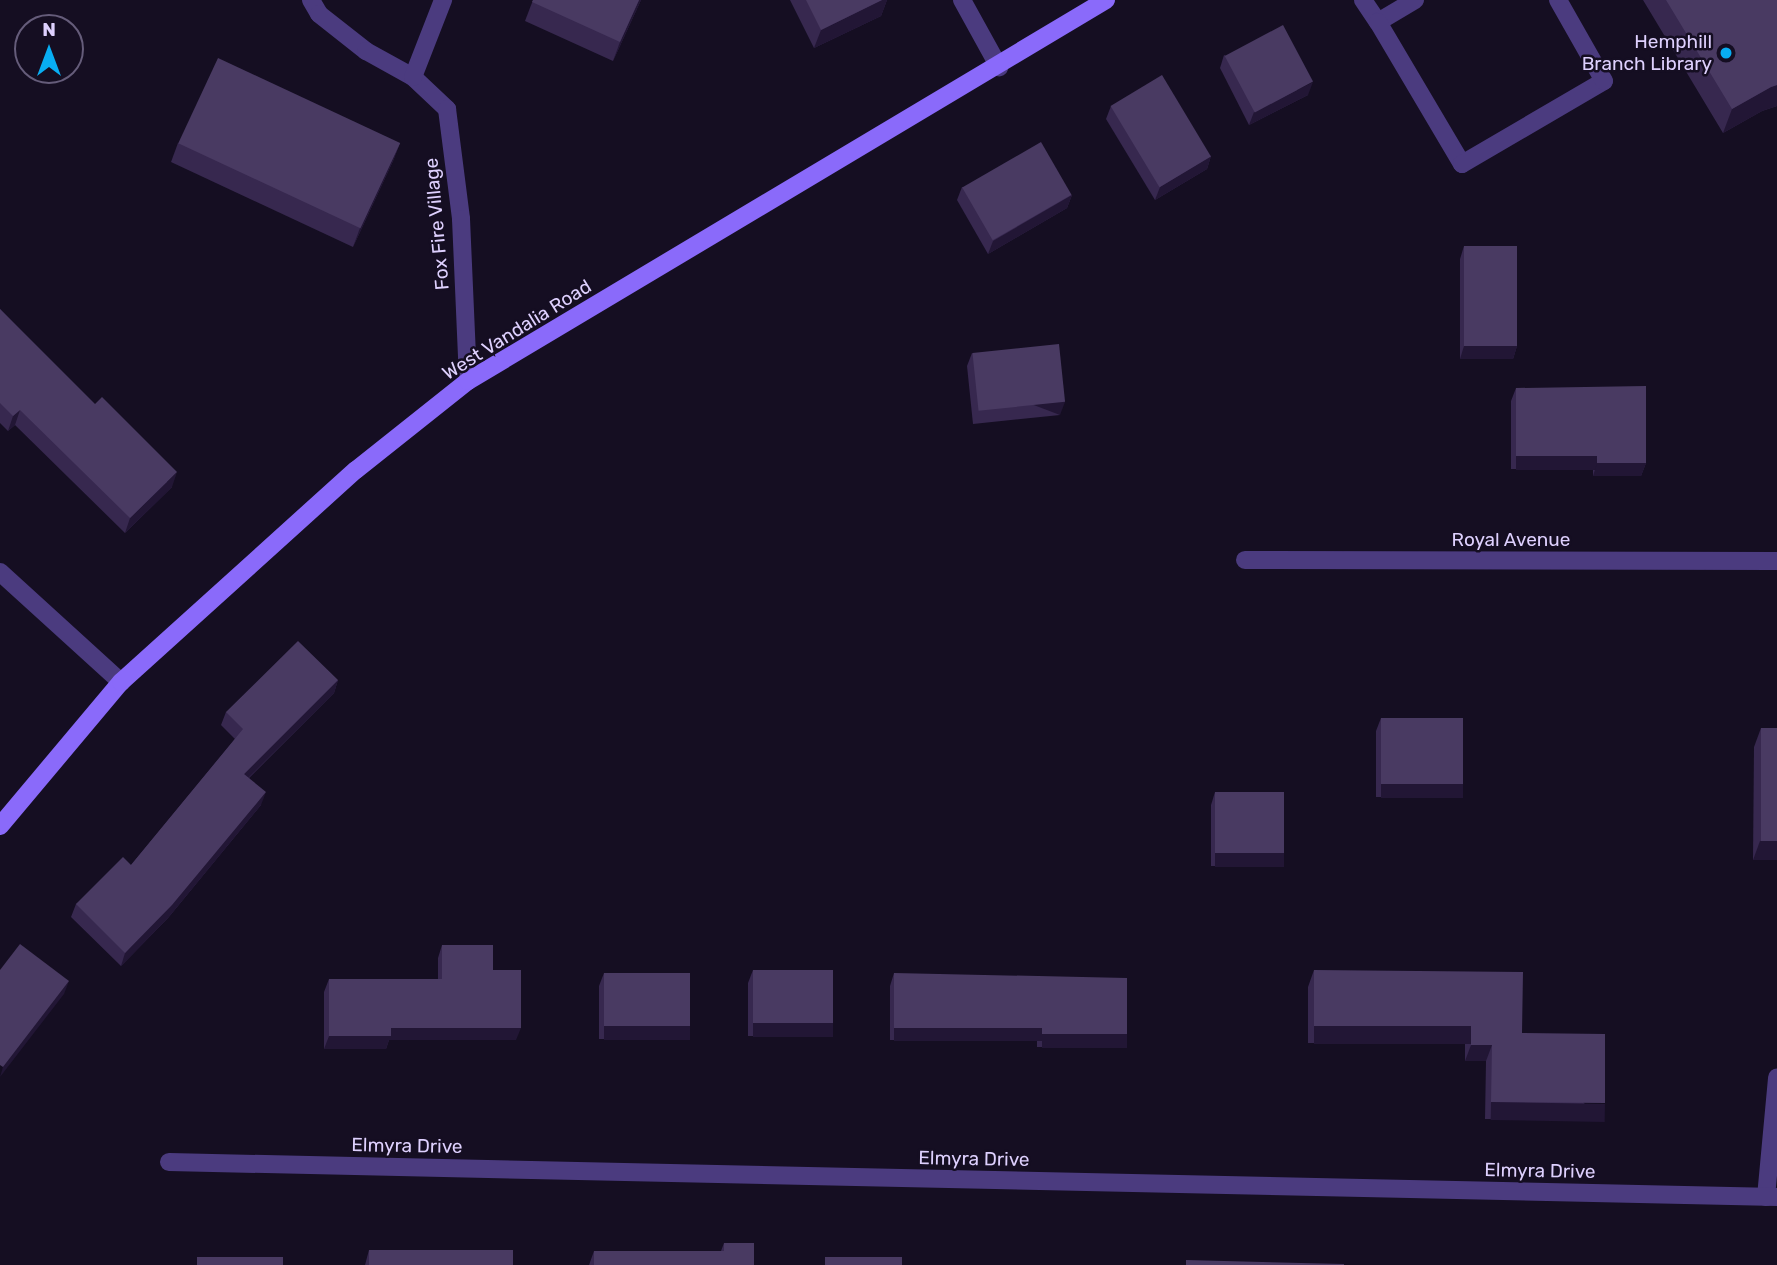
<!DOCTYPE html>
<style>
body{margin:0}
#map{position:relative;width:1777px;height:1265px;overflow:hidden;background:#150e22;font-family:Rubik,sans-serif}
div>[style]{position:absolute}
.service>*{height:18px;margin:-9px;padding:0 9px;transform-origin:9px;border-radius:9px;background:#4b3b7f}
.minor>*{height:18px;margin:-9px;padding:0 9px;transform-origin:9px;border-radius:9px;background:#4b3b7f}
.tertiary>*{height:18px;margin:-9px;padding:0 9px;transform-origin:9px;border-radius:9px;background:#4b3b7f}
.secondary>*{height:18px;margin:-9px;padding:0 9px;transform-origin:9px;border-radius:9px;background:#8a6afa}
.wall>*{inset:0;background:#37284f}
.shaded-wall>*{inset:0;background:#221635;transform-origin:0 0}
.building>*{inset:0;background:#493a62;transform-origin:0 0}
.dots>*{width:19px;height:19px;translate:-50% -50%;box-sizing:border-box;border:4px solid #150e22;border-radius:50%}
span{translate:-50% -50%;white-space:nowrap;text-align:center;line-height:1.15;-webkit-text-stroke:5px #150e22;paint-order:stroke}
.poi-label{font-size:19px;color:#ded0fe}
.right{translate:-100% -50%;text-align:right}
.street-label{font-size:19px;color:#ded0fe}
.north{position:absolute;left:14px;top:14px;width:70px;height:70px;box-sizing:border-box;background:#150e22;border:2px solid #655c7a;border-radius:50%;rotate:0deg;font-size:19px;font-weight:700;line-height:28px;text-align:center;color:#ded0fe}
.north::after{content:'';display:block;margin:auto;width:24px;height:32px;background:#08adf2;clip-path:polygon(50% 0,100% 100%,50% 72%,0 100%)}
</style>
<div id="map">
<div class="service">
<div style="left:962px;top:0;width:77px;rotate:61.1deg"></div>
<div style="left:1363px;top:0;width:27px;rotate:56deg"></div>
<div style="left:1378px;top:22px;width:43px;rotate:-30.7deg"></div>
<div style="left:1378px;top:22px;width:165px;rotate:59.4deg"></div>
<div style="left:1462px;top:164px;width:164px;rotate:-30.3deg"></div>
<div style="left:1604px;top:81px;width:93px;rotate:-119.6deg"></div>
<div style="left:1766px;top:1197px;width:120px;rotate:-84.7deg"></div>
</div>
<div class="minor">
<div style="left:311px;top:0;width:16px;rotate:60deg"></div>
<div style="left:319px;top:14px;width:60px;rotate:38.2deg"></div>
<div style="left:366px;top:51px;width:54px;rotate:29deg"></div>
<div style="left:413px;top:77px;width:47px;rotate:43.3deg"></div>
<div style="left:447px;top:109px;width:111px;rotate:82.7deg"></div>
<div style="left:461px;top:219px;width:162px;rotate:87.5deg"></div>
<div style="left:413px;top:77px;width:83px;rotate:-68.7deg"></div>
<div style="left:1245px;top:560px;width:532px;rotate:0.11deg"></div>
<div style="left:169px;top:1162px;width:1608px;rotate:1.25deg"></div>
</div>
<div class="tertiary">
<div style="left:0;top:572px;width:164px;rotate:42.3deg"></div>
</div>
<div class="secondary">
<div style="left:0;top:826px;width:188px;rotate:-50deg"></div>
<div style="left:121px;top:682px;width:316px;rotate:-42.1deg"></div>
<div style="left:356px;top:470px;width:143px;rotate:-38.5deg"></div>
<div style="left:468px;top:381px;width:743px;rotate:-30.84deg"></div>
</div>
<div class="wall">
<div style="clip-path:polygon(533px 0,641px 0,613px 61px,525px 21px)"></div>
<div style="clip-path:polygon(790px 0,887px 0,881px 16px,814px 48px)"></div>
<div style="clip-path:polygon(1643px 0,1777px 0,1777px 106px,1762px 111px,1723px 133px)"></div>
<div style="clip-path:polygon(1224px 55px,1308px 95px,1249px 125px,1220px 68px)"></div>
<div style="clip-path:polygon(1111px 106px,1211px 156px,1207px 169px,1155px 200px,1106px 119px)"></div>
<div style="clip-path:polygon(178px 143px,400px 143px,393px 161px,353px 247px,171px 162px)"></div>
<div style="clip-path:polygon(962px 187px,1072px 195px,1067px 208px,988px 254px,957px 200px)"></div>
<div style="clip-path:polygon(1464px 246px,1517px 346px,1513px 359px,1460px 359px,1460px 259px)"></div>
<div style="clip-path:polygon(0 309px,172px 487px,125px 533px,15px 425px,8px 431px,0 423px)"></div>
<div style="clip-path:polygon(972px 353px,1060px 415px,973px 424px,967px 366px)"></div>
<div style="clip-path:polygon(1516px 388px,1646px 463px,1641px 476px,1593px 476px,1593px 469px,1511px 469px,1511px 401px)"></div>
<div style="clip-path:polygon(338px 680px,334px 693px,249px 778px,261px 805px,168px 918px,121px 966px,71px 917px,76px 904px,131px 865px,235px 739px,221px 725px,226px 712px)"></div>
<div style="clip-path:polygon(1381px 718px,1463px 784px,1458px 797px,1376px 797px,1376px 731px)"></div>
<div style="clip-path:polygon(1761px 728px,1777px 728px,1777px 860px,1753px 860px,1754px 747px)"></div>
<div style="clip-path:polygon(1215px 792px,1284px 853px,1279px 866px,1211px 866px,1211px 805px)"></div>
<div style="clip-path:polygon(442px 945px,493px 970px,516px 1040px,389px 1040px,386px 1049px,324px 1049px,324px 992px,329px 979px,438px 979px,438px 958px)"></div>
<div style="clip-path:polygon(753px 970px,828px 1036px,748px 1036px,748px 983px)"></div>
<div style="clip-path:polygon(1314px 970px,1522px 1033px,1599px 1120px,1485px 1119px,1486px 1061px,1465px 1061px,1465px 1043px,1308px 1043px,1308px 987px)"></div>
<div style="clip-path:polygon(604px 973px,685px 1039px,599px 1039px,599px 986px)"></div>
<div style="clip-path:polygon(894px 973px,1127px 1034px,1122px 1047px,1037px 1047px,1037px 1040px,890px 1040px,890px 986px)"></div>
<div style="clip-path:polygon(724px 1243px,754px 1265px,589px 1265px,594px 1251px,721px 1251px)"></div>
<div style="clip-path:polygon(369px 1250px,513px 1265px,365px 1265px)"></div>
</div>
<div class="shaded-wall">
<div style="clip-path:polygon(639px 0,641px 0,613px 61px,620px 42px)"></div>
<div style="clip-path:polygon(882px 0,887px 0,881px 16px,814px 48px,821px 30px)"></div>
<div style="clip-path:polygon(1313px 82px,1308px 95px,1249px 125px,1254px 112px)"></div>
<div style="clip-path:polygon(1777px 85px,1777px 106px,1762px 111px,1723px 133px,1732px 109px,1771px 87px)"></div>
<div style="clip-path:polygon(400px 143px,393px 161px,353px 247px,360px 228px)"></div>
<div style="clip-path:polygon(1211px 156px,1207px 169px,1155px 200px,1160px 187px)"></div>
<div style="clip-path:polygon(1072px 195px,1067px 208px,988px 254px,993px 241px)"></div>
<div style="clip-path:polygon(1464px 346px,1517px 346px,1513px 359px,1460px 359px)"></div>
<div style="left:1065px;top:402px;width:14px;height:87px;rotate:111deg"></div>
<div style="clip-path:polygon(20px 410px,15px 425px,8px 431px,13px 416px)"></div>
<div style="left:1516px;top:456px;width:81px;height:14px"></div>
<div style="clip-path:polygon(1597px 463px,1646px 463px,1641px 476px,1593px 476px)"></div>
<div style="clip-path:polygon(177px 472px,172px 487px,125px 533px,130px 518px)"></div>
<div style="clip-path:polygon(338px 680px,334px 693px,239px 787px,244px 774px)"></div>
<div style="left:1381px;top:784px;width:82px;height:14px"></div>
<div style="clip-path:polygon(266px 792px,261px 805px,168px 918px,121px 966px,125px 953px)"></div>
<div style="clip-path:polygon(1760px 841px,1777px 841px,1777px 860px,1753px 860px)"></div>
<div style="left:1215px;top:853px;width:69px;height:14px"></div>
<div style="clip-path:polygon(69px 981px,64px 994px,0 1077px,3px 1067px)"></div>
<div style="left:753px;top:1023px;width:80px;height:14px"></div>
<div style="left:604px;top:1026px;width:86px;height:14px"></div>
<div style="left:1314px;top:1026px;width:157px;height:18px"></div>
<div style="clip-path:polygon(391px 1028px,521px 1028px,516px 1040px,389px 1040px,386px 1049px,324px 1049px,329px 1036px)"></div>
<div style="left:894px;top:1028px;width:148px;height:13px"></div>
<div style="left:1042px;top:1034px;width:85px;height:14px"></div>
<div style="clip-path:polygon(1471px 1045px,1492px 1045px,1486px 1061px,1465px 1061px)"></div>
<div style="left:1491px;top:1102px;width:114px;height:18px;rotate:1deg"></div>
</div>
<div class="building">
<div style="clip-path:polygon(533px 0,639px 0,620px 42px,532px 2px)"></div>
<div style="clip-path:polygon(806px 0,882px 0,821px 30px)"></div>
<div style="clip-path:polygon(1666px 0,1777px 0,1777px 85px,1771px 87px,1732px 109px)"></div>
<div style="left:1283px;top:25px;width:64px;height:66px;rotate:62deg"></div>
<div style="left:218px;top:58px;width:201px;height:94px;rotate:25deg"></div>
<div style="left:1162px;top:75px;width:95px;height:60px;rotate:59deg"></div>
<div style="left:1041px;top:142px;width:61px;height:91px;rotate:60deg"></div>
<div style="left:1464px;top:246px;width:53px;height:100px"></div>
<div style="clip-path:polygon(0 309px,95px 404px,102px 397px,177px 472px,130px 518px,20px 410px,13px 416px,0 403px)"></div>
<div style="left:1059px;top:344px;width:58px;height:87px;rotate:84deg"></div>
<div style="clip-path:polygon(1646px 386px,1646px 463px,1597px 463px,1597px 456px,1516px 456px,1516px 388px)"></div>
<div style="clip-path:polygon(298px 641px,338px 680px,244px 774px,266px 792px,172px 905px,125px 953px,76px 904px,123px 857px,131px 865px,243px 729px,226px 712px)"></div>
<div style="left:1381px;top:718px;width:82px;height:66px"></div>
<div style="left:1761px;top:728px;width:16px;height:113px"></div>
<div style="left:1215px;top:792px;width:69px;height:61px"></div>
<div style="clip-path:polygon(20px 944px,69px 981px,3px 1067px,0 1065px,0 970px)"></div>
<div style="clip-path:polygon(442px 945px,493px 945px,493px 970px,521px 970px,521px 1028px,391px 1028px,391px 1036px,329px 1036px,329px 979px,442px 979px)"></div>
<div style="left:753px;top:970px;width:80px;height:53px"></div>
<div style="clip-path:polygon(1314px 970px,1523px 972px,1522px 1033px,1605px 1034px,1605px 1103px,1491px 1102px,1492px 1045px,1471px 1045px,1471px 1026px,1314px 1026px)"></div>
<div style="left:604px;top:973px;width:86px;height:53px"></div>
<div style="clip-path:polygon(894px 973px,1127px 978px,1127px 1034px,1042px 1034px,1042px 1028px,894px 1028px)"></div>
<div style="clip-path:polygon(724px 1243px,754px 1243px,754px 1265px,594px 1265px,594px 1251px,724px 1251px)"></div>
<div style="left:369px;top:1250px;width:144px;height:15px"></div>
<div style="left:197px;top:1257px;width:86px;height:8px"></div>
<div style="left:825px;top:1257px;width:77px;height:8px"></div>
<div style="clip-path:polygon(1186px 1260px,1344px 1264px,1344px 1265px,1186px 1265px)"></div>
</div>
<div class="dots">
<div style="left:1726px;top:53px;background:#08adf2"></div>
</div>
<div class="poi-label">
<span class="right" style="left:1712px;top:53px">Hemphill<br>Branch Library</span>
</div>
<div class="street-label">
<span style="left:437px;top:224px;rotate:-95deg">Fox Fire Village</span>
<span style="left:517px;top:330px;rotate:-32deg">West Vandalia Road</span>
<span style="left:1511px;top:540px">Royal Avenue</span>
<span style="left:407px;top:1146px;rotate:1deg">Elmyra Drive</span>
<span style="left:974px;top:1159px;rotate:1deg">Elmyra Drive</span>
<span style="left:1540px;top:1171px;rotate:1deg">Elmyra Drive</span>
</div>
<div class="north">N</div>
</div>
